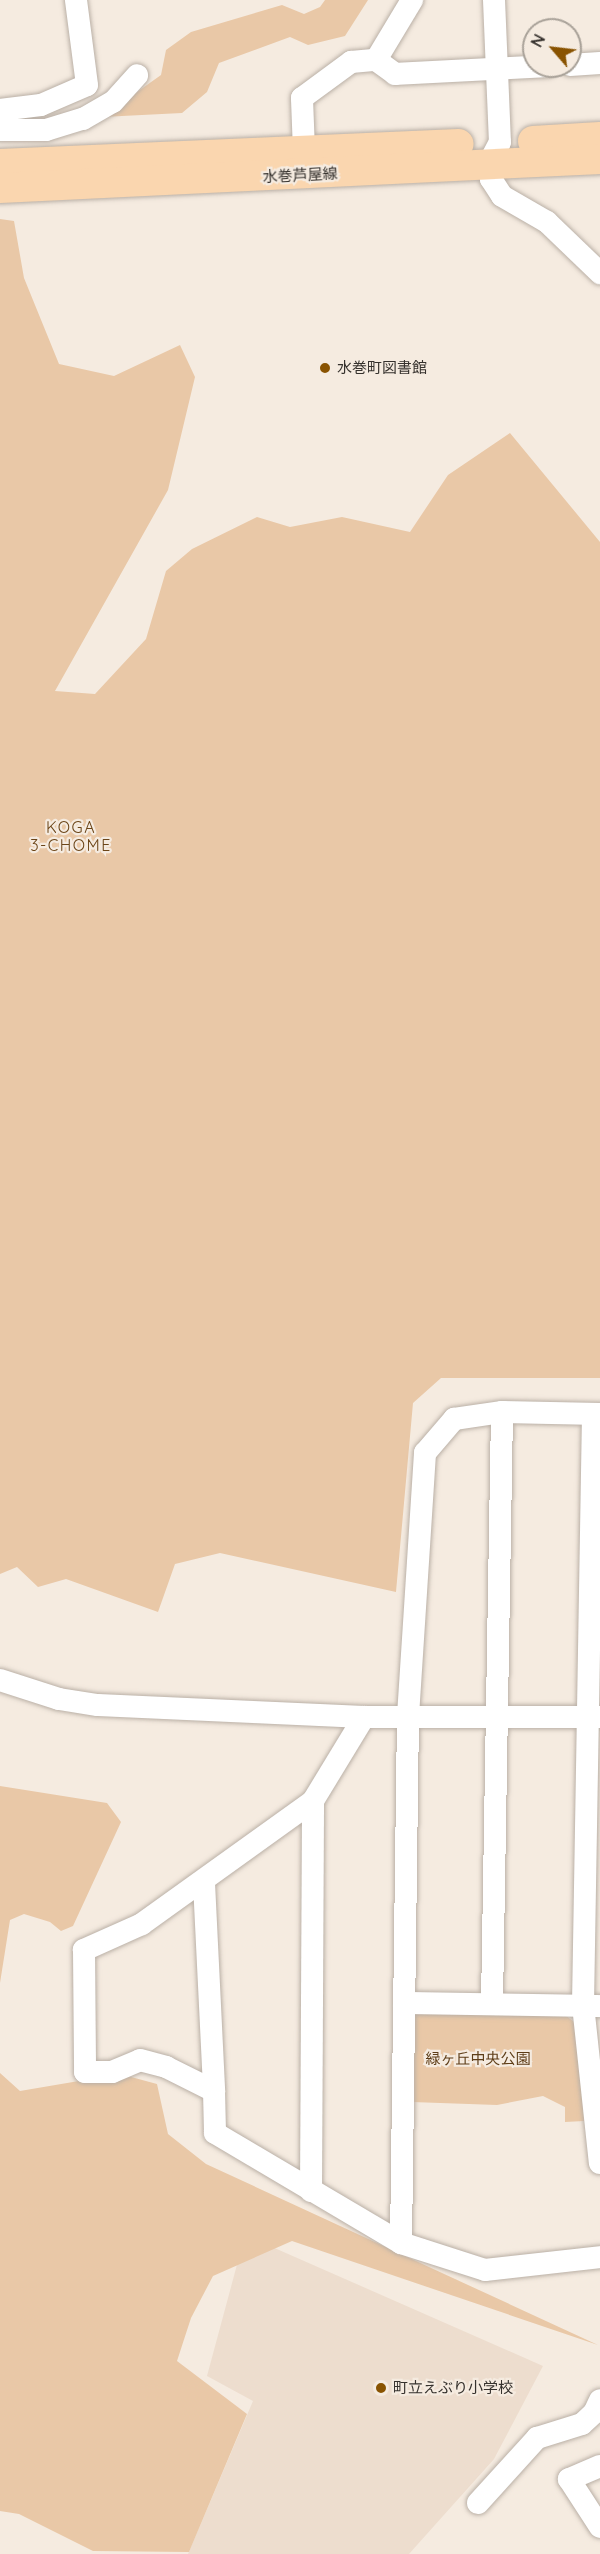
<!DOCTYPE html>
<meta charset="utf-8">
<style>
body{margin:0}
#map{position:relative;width:600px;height:2554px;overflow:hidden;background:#f5ebe0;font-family:Quicksand,"Noto Sans JP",sans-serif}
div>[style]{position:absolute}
.built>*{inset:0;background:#edddce}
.green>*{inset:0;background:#e9c8a7}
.roads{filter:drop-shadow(0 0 2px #bab0a6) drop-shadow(0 0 2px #bab0a6)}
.minor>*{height:22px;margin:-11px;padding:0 11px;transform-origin:11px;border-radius:11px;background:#fff}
.major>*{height:30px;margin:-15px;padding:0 15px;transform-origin:15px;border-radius:15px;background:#fad6af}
.dots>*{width:16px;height:16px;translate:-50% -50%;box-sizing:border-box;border:3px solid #f5ebe0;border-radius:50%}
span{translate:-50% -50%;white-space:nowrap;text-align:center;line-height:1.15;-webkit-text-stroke:4.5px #f5ebe0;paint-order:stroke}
.street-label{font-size:15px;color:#35312d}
.poi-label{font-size:15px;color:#35312d}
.left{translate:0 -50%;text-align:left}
.park-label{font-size:15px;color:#5e3d17}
.neighbourhood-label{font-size:16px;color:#6c4517;letter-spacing:1.5px}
.north{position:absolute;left:522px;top:18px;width:60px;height:60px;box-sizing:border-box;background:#f5ebe0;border:2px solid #a8a198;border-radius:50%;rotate:298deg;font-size:16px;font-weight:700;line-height:24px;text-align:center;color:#35312d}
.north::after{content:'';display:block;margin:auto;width:21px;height:27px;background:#895301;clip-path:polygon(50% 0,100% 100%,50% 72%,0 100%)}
</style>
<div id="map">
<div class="built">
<div style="clip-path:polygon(245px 2235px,543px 2366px,494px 2459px,409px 2554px,188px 2554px,253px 2401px,207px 2376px)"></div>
</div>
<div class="green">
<div style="clip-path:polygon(325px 0,368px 0,345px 36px,308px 45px,290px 37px,219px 63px,207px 92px,182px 113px,102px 117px,161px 75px,166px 50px,191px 32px,282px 5px,304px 14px,320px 7px)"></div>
<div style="clip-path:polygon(0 219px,14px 221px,24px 278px,59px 364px,114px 376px,180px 345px,195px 377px,168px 490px,55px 691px,95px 694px,146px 639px,166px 571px,192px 549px,257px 517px,290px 527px,342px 517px,410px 532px,448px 475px,510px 433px,600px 542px,600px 1378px,441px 1378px,413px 1403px,396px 1592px,220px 1553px,175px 1564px,158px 1612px,66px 1579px,38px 1587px,17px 1567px,0 1574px)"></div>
<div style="clip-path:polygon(0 1786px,107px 1803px,121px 1822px,73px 1926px,61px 1931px,50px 1922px,24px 1914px,10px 1920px,0 1983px)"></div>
<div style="clip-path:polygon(417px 2012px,565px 2015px,578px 2025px,584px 2121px,565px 2122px,565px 2107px,543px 2096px,497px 2105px,412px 2102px,410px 2020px)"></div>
<div style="clip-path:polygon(0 2073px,20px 2091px,120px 2074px,157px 2084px,168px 2134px,206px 2164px,598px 2345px,292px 2241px,213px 2276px,191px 2318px,177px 2361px,247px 2414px,189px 2552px,93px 2551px,19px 2514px,0 2511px)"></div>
</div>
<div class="roads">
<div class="minor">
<div style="left:494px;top:0;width:142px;rotate:87.6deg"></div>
<div style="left:500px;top:142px;width:21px;rotate:118deg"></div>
<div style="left:490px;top:161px;width:18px;rotate:87deg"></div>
<div style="left:491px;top:179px;width:20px;rotate:57deg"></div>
<div style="left:502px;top:196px;width:52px;rotate:30deg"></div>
<div style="left:547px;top:222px;width:74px;rotate:43.9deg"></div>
<div style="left:376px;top:60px;width:70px;rotate:-59deg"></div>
<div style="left:570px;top:65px;width:30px;rotate:-4deg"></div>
<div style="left:0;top:110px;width:41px;rotate:-7deg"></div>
<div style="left:41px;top:105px;width:50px;rotate:-23.5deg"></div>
<div style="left:87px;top:85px;width:86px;rotate:-97.4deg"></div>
<div style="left:0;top:130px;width:46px"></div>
<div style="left:46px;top:130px;width:39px;rotate:-17deg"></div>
<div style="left:83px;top:119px;width:34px;rotate:-30deg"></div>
<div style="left:113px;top:102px;width:36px;rotate:-48deg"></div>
<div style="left:304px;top:151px;width:53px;rotate:-92.2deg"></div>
<div style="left:302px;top:98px;width:61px;rotate:-36.3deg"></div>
<div style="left:351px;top:62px;width:25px;rotate:-5deg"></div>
<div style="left:376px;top:60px;width:24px;rotate:36deg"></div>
<div style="left:395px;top:74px;width:153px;rotate:-3deg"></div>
<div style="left:593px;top:1414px;width:591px;rotate:90.97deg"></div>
<div style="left:583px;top:2005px;width:159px;rotate:83.9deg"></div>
<div style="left:0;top:1680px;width:62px;rotate:17.9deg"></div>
<div style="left:59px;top:1699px;width:39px;rotate:9deg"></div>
<div style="left:98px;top:1705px;width:266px;rotate:2.6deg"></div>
<div style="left:364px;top:1717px;width:236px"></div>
<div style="left:364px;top:1717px;width:98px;rotate:121.3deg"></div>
<div style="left:313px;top:1801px;width:211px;rotate:144.3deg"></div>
<div style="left:142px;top:1924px;width:64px;rotate:155.9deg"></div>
<div style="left:84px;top:1950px;width:122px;rotate:89.5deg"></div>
<div style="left:85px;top:2072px;width:27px"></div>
<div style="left:112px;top:2072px;width:30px;rotate:-23deg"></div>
<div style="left:140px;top:2060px;width:27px;rotate:15deg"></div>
<div style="left:166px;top:2067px;width:54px;rotate:26.6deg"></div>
<div style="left:214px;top:2091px;width:42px;rotate:88.6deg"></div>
<div style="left:215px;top:2133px;width:216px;rotate:30.6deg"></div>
<div style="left:401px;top:2243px;width:88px;rotate:17.8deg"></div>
<div style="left:485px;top:2270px;width:116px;rotate:-6.4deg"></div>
<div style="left:204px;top:1883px;width:208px;rotate:87.2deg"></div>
<div style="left:404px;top:2003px;width:196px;rotate:0.9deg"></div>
<div style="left:492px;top:2003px;width:591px;rotate:-89.03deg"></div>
<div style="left:311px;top:2191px;width:390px;rotate:-89.7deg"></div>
<div style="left:401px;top:2243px;width:527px;rotate:-89.24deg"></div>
<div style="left:408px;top:1716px;width:264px;rotate:-86.3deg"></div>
<div style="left:425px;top:1453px;width:45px;rotate:-49.5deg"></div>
<div style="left:454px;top:1419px;width:49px;rotate:-8.3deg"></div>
<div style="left:502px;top:1412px;width:98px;rotate:1.2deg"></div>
<div style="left:600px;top:2466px;width:34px;rotate:157deg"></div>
<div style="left:569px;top:2479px;width:57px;rotate:57.1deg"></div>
<div style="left:478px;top:2503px;width:88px;rotate:-47.8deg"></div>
<div style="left:537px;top:2438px;width:47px;rotate:-17.3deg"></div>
<div style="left:582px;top:2424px;width:16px;rotate:-43deg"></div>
<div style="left:594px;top:2413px;width:14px;rotate:-65deg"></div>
</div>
<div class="major">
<div style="left:533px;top:141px;width:67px;rotate:-3.4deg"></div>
<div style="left:0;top:164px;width:459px;rotate:-2.5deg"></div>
<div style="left:0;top:188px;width:601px;rotate:-2.77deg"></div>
</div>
</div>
<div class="dots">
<div style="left:325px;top:368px;background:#895301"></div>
<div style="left:381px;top:2388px;background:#895301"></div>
</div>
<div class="street-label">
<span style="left:300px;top:175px;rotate:-3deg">水巻芦屋線</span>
</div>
<div class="poi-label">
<span class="left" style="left:337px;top:368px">水巻町図書館</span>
<span class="left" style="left:393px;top:2388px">町立えぶり小学校</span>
</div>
<div class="park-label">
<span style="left:478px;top:2059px">緑ヶ丘中央公園</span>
</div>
<div class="neighbourhood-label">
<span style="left:71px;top:836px">KOGA<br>3-CHOME</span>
</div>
<div class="north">N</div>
</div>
